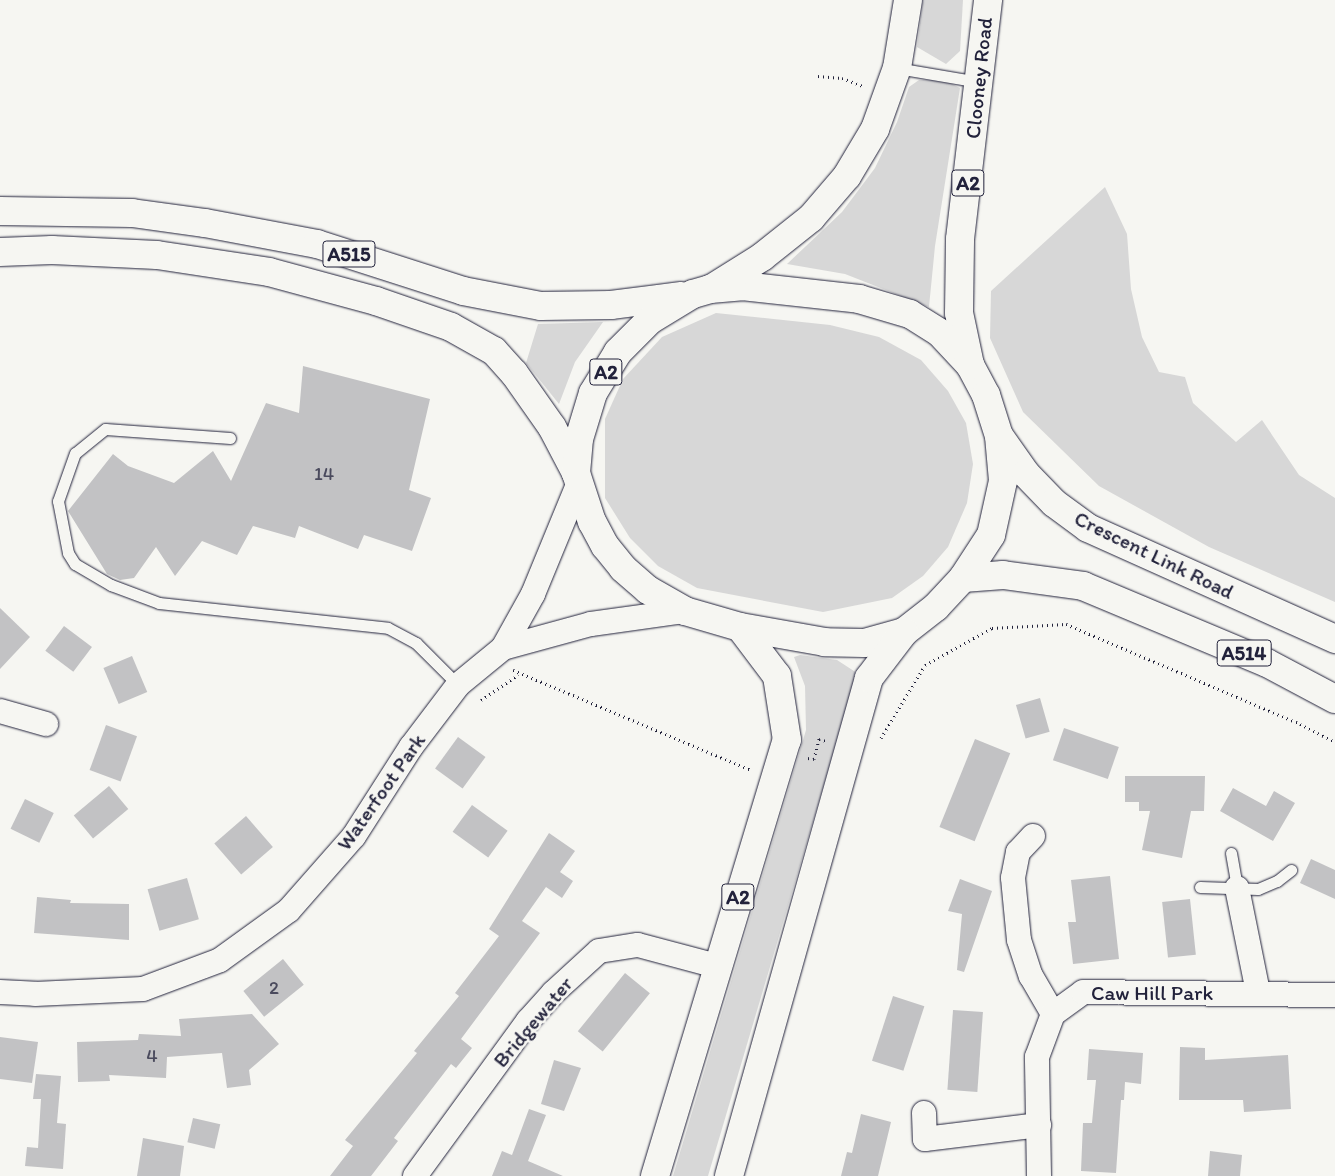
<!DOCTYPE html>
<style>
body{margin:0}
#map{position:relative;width:1335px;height:1176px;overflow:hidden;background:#f6f6f2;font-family:Itim,sans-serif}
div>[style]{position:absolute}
.green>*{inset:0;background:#d7d7d7}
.building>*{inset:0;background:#c2c2c4;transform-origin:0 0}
.path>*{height:3px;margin-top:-1.5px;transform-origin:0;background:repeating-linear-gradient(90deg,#22223b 0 1px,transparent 0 5px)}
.roads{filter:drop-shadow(0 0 1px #22223b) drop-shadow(0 0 1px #22223b)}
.service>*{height:11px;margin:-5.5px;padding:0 5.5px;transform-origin:5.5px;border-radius:5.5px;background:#f6f6f2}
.minor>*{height:24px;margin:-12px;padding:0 12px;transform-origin:12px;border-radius:12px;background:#f6f6f2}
.trunk>*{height:28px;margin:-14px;padding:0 14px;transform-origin:14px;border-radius:14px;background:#f6f6f2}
span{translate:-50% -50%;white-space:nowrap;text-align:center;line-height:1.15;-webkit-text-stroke:5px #f6f6f2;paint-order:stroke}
.number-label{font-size:19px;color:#4a4a5d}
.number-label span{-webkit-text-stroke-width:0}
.shield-label span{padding:1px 4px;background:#f6f6f2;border:1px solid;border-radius:4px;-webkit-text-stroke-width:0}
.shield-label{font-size:20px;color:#22223b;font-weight:700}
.street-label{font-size:21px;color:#22223b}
</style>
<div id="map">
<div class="green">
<div style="clip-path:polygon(923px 0,963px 0,960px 51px,946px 64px,917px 47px)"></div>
<div style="clip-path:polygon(919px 80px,944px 80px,960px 88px,935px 246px,929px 307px,845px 274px,787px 264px,842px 212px,875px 168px,897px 122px,909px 87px)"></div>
<div style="clip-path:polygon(1105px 187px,1127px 234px,1131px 289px,1142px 337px,1159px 372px,1185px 377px,1193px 403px,1236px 442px,1262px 420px,1299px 475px,1335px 498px,1335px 602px,1209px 547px,1099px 486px,1023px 412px,990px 338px,991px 291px)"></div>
<div style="clip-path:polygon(716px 313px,830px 325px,879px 337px,921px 360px,948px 391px,966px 423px,973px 464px,967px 503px,948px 547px,923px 576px,892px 598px,823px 612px,697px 588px,658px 566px,630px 538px,605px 498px,605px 419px,623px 379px,662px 337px)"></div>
<div style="clip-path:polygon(603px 322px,575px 362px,559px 404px,526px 363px,538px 324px)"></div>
<div style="clip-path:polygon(800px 655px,837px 660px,857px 673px,708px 1176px,673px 1176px,806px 730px,805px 686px,794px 657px)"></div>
</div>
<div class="building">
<div style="clip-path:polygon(303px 366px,430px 399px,409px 490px,431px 498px,412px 551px,364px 535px,358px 549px,299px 526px,295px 538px,253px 526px,237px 555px,202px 541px,175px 576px,156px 547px,134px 578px,120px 580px,107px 574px,68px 511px,113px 454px,128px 466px,174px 483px,213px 451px,231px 481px,266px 403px,299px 413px)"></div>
<div style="clip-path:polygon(0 608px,30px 637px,0 669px)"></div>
<div style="left:64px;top:626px;width:35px;height:31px;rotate:37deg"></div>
<div style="left:132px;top:656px;width:39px;height:31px;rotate:67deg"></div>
<div style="left:1040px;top:698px;width:35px;height:25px;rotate:74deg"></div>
<div style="left:106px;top:725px;width:33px;height:48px;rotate:20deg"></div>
<div style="left:1064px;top:728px;width:58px;height:34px;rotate:19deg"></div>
<div style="left:458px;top:737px;width:34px;height:39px;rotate:36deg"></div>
<div style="left:975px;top:739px;width:38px;height:95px;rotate:22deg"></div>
<div style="clip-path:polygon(1125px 776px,1205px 776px,1204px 811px,1191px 811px,1182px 858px,1142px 850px,1150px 811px,1139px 811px,1139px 802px,1125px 802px)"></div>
<div style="left:109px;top:786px;width:30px;height:46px;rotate:50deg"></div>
<div style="clip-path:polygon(1233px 788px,1266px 806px,1274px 791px,1295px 803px,1273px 841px,1220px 811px)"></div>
<div style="left:25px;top:799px;width:32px;height:33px;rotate:26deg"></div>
<div style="left:472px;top:805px;width:44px;height:33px;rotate:36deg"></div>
<div style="left:246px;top:816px;width:41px;height:42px;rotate:49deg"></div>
<div style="clip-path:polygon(549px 833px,575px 851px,560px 872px,573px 881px,562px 898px,546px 887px,522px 921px,540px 933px,461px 1039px,472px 1048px,456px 1068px,451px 1064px,394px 1138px,398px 1141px,371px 1176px,330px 1176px,353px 1146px,345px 1140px,417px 1053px,414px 1051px,459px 996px,455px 993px,499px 936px,489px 929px)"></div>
<div style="clip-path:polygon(1311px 859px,1335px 870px,1335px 899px,1300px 883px)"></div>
<div style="clip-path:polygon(1110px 876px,1119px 959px,1073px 964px,1068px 922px,1076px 922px,1071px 880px)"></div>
<div style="left:187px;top:878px;width:43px;height:41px;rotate:74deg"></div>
<div style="clip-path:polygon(960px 879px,992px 891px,964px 972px,957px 970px,962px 914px,948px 911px)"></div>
<div style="clip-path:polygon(37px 897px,71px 900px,70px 903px,129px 904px,129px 940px,34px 933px)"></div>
<div style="left:1190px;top:899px;width:56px;height:28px;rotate:84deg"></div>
<div style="left:283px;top:959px;width:33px;height:51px;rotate:51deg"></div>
<div style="left:625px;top:973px;width:32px;height:75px;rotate:39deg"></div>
<div style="left:893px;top:996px;width:33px;height:68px;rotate:18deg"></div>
<div style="left:953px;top:1010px;width:30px;height:80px;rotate:4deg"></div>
<div style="clip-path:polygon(252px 1014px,279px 1044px,249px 1070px,251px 1085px,227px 1088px,222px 1053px,167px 1057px,166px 1078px,109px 1075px,110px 1081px,78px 1082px,77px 1042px,138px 1040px,139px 1034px,181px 1036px,179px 1019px)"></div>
<div style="clip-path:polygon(0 1037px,38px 1042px,32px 1083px,0 1079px)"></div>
<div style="clip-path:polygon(1180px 1047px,1205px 1048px,1205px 1060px,1288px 1055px,1291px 1109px,1244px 1112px,1243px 1100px,1179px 1100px)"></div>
<div style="clip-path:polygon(1089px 1049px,1143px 1053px,1141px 1084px,1125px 1082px,1124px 1100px,1121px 1100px,1116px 1173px,1081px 1171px,1083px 1123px,1092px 1123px,1096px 1080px,1087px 1080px)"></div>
<div style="clip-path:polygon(554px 1060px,581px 1068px,564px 1111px,541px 1104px)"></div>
<div style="clip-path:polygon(36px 1074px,61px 1076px,57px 1123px,66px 1124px,63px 1169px,25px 1166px,27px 1147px,38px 1148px,41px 1099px,33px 1099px)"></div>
<div style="clip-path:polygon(529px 1109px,546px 1115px,528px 1161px,563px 1176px,492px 1176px,502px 1151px,512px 1155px)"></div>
<div style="clip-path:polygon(861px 1114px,891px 1122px,878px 1176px,841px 1176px,847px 1152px,852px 1153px)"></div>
<div style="left:193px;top:1118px;width:28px;height:25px;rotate:13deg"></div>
<div style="clip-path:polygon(143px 1138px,184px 1146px,180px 1176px,137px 1176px)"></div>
<div style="clip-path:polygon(1210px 1151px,1242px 1155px,1240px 1176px,1208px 1176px)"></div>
</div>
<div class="path">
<div style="left:818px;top:76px;width:24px;rotate:5deg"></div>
<div style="left:842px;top:78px;width:22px;rotate:21deg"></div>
<div style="left:513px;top:670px;width:258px;rotate:22.8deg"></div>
<div style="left:481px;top:700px;width:45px;rotate:-34deg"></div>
<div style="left:881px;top:738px;width:85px;rotate:-58.9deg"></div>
<div style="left:925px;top:665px;width:77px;rotate:-28.9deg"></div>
<div style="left:992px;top:628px;width:74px;rotate:-3.1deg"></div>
<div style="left:1066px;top:624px;width:254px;rotate:23.1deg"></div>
<div style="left:1300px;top:724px;width:39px;rotate:27deg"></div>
<div style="left:808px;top:758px;width:6px;rotate:9deg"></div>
<div style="left:814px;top:759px;width:21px;rotate:-76deg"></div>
<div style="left:819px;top:739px;width:7px;rotate:16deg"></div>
</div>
<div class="roads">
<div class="service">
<div style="left:897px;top:68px;width:83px;rotate:9.7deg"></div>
<div style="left:230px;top:438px;width:125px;rotate:-175.9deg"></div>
<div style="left:105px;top:429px;width:38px;rotate:141deg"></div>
<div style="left:75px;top:453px;width:51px;rotate:109.5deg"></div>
<div style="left:58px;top:501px;width:53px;rotate:79.1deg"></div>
<div style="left:68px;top:553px;width:13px;rotate:58deg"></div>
<div style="left:75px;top:564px;width:42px;rotate:30.3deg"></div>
<div style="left:111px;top:585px;width:51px;rotate:20.6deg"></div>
<div style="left:159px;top:603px;width:230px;rotate:6.2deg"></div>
<div style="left:388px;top:628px;width:32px;rotate:28deg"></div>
<div style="left:416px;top:643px;width:59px;rotate:45deg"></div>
<div style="left:1231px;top:853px;width:36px;rotate:80deg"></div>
<div style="left:1200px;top:887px;width:58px;rotate:2deg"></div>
<div style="left:1258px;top:889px;width:21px;rotate:-23deg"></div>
<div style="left:1277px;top:881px;width:18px;rotate:-38deg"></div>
</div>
<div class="minor">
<div style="left:503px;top:648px;width:91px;rotate:-15.3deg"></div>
<div style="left:591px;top:624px;width:95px;rotate:-7.9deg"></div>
<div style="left:0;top:711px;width:48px;rotate:15.8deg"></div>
<div style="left:1033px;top:836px;width:22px;rotate:133deg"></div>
<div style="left:1018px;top:852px;width:26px;rotate:101deg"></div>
<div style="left:1013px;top:878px;width:62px;rotate:84.5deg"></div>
<div style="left:1019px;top:940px;width:38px;rotate:72deg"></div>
<div style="left:1031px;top:976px;width:44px;rotate:59.9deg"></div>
<div style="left:1237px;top:888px;width:106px;rotate:78.6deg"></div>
<div style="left:0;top:992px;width:35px;rotate:3deg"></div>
<div style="left:35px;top:994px;width:108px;rotate:-2.7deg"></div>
<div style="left:143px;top:989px;width:82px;rotate:-20.6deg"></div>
<div style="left:220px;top:960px;width:85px;rotate:-35.9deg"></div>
<div style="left:289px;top:910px;width:98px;rotate:-48.7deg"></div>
<div style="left:354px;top:836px;width:106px;rotate:-57.4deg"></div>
<div style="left:411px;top:747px;width:78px;rotate:-52.8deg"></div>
<div style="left:458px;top:685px;width:58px;rotate:-39.4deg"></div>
<div style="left:503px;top:648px;width:62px;rotate:-60.9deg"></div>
<div style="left:533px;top:594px;width:118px;rotate:-67.6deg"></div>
<div style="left:924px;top:1113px;width:26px;rotate:88deg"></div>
<div style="left:925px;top:1139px;width:115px;rotate:-7deg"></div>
<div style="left:415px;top:1176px;width:192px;rotate:-53.9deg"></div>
<div style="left:528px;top:1021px;width:38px;rotate:-48deg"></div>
<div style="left:553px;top:993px;width:62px;rotate:-42.4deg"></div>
<div style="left:599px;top:951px;width:39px;rotate:-9deg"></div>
<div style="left:638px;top:945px;width:82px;rotate:14.9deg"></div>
<div style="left:1039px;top:1176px;width:119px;rotate:-91deg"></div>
<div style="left:1037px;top:1057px;width:46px;rotate:-69.6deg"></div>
<div style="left:1053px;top:1014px;width:37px;rotate:-36deg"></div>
<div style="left:1083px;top:992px;width:252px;rotate:0.7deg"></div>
</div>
<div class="trunk">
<div style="left:0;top:211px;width:132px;rotate:0.9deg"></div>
<div style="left:132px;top:213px;width:74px;rotate:7.8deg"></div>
<div style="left:205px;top:223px;width:114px;rotate:10.6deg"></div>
<div style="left:317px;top:244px;width:153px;rotate:17.8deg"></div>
<div style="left:463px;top:291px;width:79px;rotate:10.9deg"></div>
<div style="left:541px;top:306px;width:70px;rotate:-0.8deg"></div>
<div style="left:611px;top:305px;width:71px;rotate:-7.3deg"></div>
<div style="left:0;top:252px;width:52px;rotate:-2.2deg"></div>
<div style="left:52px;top:250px;width:105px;rotate:2.7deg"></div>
<div style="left:157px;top:255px;width:113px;rotate:8.6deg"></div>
<div style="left:269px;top:272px;width:111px;rotate:15.2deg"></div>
<div style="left:376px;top:301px;width:79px;rotate:19.1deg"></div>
<div style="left:451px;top:327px;width:49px;rotate:29.2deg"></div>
<div style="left:494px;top:351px;width:30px;rotate:48deg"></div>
<div style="left:514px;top:373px;width:66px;rotate:54.9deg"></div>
<div style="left:552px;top:427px;width:52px;rotate:62.4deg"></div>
<div style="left:742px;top:286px;width:118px;rotate:6.3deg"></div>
<div style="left:859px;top:299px;width:53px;rotate:16.4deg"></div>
<div style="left:910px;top:314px;width:36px;rotate:32deg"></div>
<div style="left:940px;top:333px;width:44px;rotate:46.8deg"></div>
<div style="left:970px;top:365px;width:34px;rotate:62deg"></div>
<div style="left:986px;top:395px;width:43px;rotate:72.4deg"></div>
<div style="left:999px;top:436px;width:45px;rotate:84.9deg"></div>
<div style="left:1003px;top:481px;width:55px;rotate:102.5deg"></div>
<div style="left:991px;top:535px;width:51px;rotate:123.1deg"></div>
<div style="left:963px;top:578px;width:40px;rotate:133deg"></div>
<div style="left:936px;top:607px;width:41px;rotate:142deg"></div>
<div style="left:904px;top:632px;width:41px;rotate:164.6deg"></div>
<div style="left:864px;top:643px;width:39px;rotate:-179deg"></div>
<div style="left:825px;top:642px;width:86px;rotate:-170deg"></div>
<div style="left:740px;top:627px;width:57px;rotate:-163.8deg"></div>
<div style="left:685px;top:611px;width:43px;rotate:-150.4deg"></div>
<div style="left:648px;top:590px;width:33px;rotate:-139deg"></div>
<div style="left:623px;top:568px;width:28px;rotate:-129deg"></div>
<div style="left:605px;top:546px;width:27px;rotate:-118deg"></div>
<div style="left:592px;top:522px;width:52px;rotate:-108.1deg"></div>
<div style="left:576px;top:473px;width:34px;rotate:-85deg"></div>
<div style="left:579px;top:439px;width:48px;rotate:-73.1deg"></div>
<div style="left:593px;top:393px;width:48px;rotate:-58.6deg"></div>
<div style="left:618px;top:352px;width:45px;rotate:-45deg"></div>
<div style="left:650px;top:320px;width:50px;rotate:-31.2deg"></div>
<div style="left:693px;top:294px;width:18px;rotate:-16deg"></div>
<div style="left:710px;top:289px;width:32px;rotate:-5deg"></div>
<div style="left:714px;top:287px;width:57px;rotate:-32deg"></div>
<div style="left:762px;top:257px;width:63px;rotate:-38.5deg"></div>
<div style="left:811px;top:218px;width:55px;rotate:-49.4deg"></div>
<div style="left:847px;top:176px;width:55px;rotate:-59.2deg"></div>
<div style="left:875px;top:129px;width:65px;rotate:-70.2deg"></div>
<div style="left:897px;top:68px;width:69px;rotate:-80.8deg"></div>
<div style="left:970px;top:365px;width:53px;rotate:-101.9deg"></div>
<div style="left:959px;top:313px;width:74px;rotate:-89.2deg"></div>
<div style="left:960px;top:239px;width:241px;rotate:-83.3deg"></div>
<div style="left:1000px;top:437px;width:45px;rotate:54.9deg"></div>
<div style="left:1026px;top:474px;width:40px;rotate:46deg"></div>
<div style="left:1054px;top:503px;width:42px;rotate:36.3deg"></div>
<div style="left:1088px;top:528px;width:271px;rotate:24.2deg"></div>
<div style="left:963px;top:578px;width:40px;rotate:-4.3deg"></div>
<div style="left:1003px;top:575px;width:81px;rotate:7.8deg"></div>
<div style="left:1083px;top:586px;width:199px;rotate:22.7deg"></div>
<div style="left:1267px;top:663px;width:77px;rotate:27.9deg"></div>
<div style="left:655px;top:1176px;width:456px;rotate:-73.2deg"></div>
<div style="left:787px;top:740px;width:65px;rotate:-98.9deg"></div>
<div style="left:777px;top:676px;width:61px;rotate:-127.1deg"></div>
<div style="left:729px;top:1176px;width:517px;rotate:-74.3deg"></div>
<div style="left:869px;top:678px;width:58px;rotate:-52.7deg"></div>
</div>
</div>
<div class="number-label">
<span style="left:324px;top:474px">14</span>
<span style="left:274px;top:988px">2</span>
<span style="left:152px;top:1056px">4</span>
</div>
<div class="shield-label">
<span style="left:968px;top:183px">A2</span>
<span style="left:349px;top:254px">A515</span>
<span style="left:606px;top:372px">A2</span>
<span style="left:1244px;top:653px">A514</span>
<span style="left:738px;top:897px">A2</span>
</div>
<div class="street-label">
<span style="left:979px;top:78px;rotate:-84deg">Clooney Road</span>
<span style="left:1154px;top:555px;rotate:26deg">Crescent Link Road</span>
<span style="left:381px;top:792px;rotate:-55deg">Waterfoot Park</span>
<span style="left:1152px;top:993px">Caw Hill Park</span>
<span style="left:533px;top:1022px;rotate:-50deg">Bridgewater</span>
</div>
</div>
